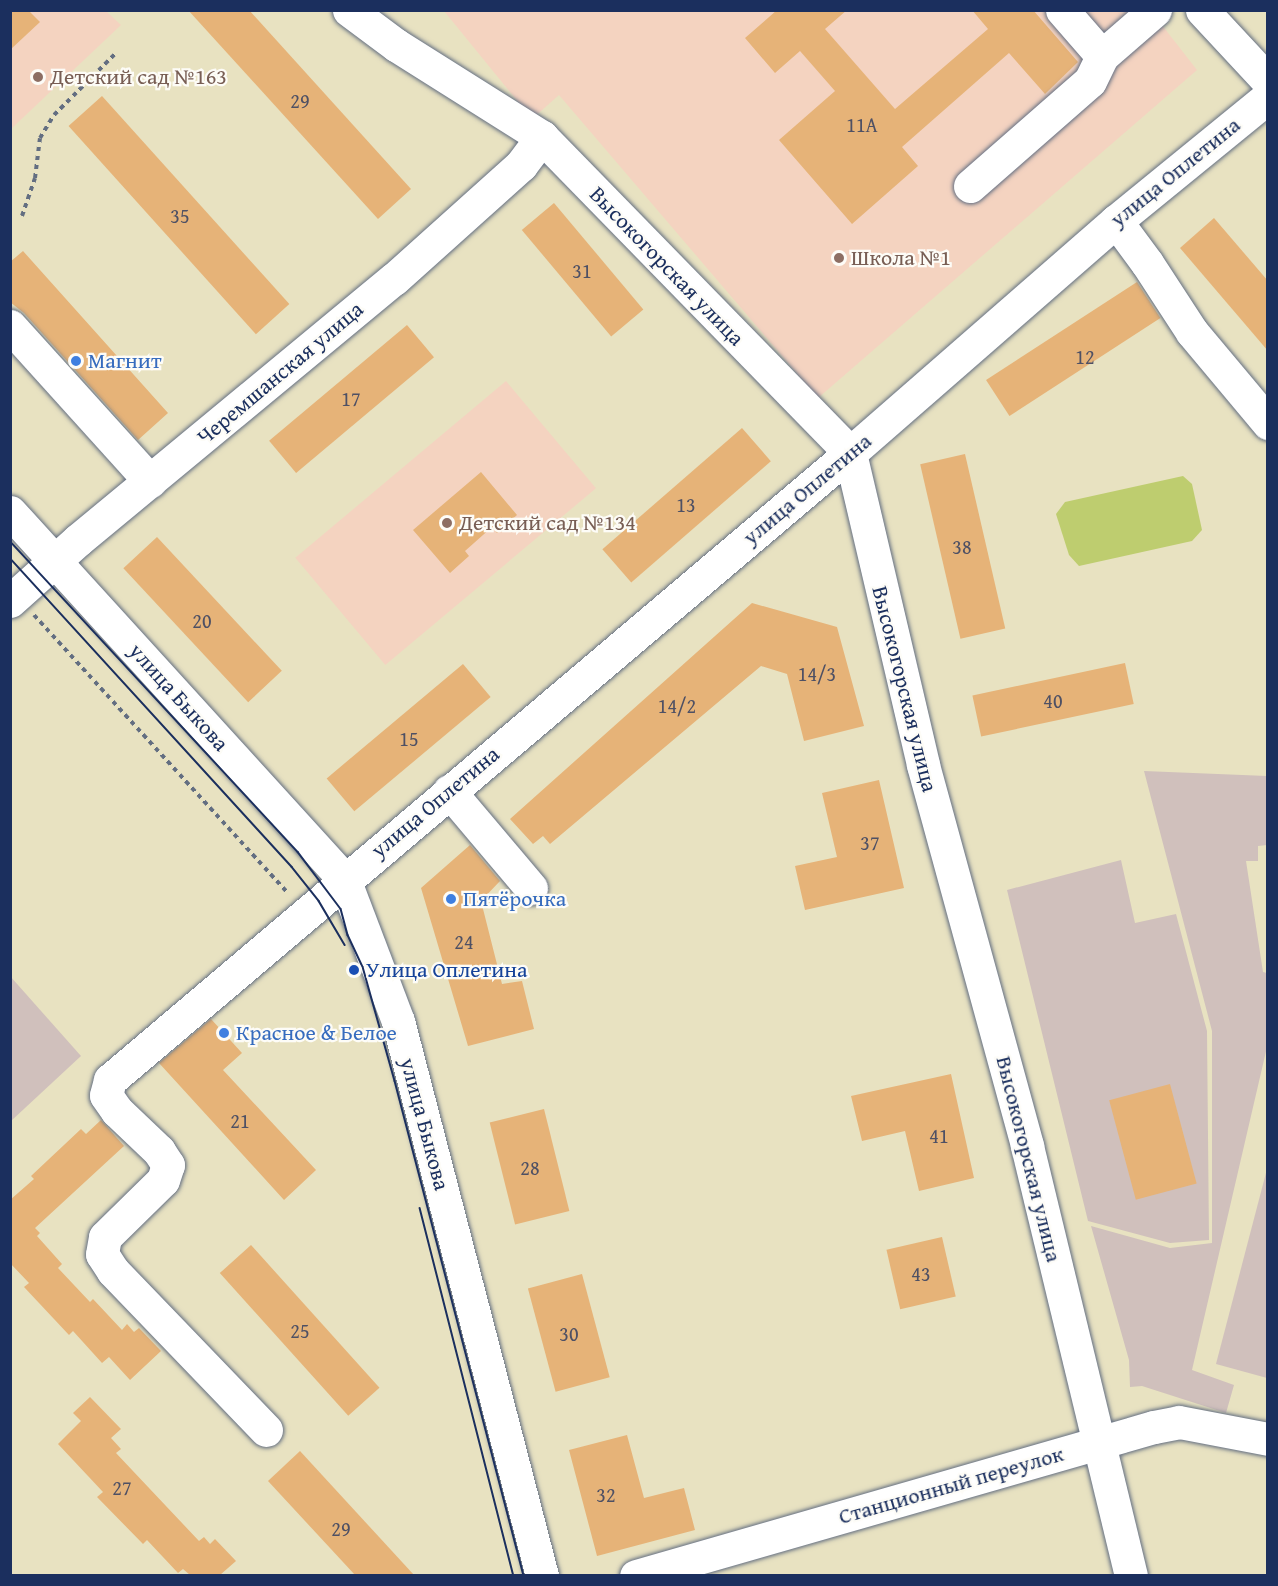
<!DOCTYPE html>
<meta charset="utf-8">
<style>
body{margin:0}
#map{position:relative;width:1278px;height:1586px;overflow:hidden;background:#e8e2c1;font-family:"Gentium Book Plus",serif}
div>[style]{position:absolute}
.built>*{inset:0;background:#f4d3c0;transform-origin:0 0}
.industrial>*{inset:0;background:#d0c0bc}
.green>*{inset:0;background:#becd6f}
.building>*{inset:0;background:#e6b378;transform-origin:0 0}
.path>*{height:4px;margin-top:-2px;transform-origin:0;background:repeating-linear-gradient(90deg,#636e81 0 4.5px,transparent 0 9px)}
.roads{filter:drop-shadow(0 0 2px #636e81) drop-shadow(0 0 2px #636e81)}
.minor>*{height:33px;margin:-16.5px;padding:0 16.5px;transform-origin:16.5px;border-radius:16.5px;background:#fff}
.tram>*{height:1.5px;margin:-0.75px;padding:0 0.75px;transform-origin:0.75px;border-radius:0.75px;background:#1b2f5e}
.dots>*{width:16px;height:16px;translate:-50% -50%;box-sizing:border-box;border:3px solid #fdfcf7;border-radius:50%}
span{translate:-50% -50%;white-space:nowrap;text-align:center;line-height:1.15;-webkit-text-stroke:4.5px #fdfcf7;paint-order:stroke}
.number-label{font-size:20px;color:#4e5064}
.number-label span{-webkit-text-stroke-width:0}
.education-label{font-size:22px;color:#785e54}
.left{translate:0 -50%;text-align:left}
.street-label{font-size:22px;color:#1b2f5e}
.shop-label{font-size:22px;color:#366cbe}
.transit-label{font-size:22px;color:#164399}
.frame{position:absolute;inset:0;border:12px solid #1b2f5e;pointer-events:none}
</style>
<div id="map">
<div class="built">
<div style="clip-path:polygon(11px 11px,106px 11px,121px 25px,11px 129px)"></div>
<div style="clip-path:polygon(444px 11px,1151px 11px,1197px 70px,818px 398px,559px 95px,532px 119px)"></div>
<div style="left:506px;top:381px;width:140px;height:275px;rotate:50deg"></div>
</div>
<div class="industrial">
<div style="clip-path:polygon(1144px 771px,1267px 776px,1267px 845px,1258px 846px,1258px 861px,1246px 861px,1263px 972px,1267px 973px,1267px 1047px,1192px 1370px,1234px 1385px,1226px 1413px,1142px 1386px,1130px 1387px,1129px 1360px,1091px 1226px,1170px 1248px,1212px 1243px,1212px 1031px)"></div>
<div style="clip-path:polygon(1121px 860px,1135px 923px,1176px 914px,1207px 1031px,1209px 1240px,1170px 1243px,1088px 1221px,1007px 890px)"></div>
<div style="clip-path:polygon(10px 976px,81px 1056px,11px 1121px,10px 1121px)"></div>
<div style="clip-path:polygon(1267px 1169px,1267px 1378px,1216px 1364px)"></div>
</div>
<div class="green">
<div style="clip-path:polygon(1183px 476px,1192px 484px,1202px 530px,1192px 541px,1079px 566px,1069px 555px,1056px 514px,1065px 502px)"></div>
</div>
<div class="building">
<div style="clip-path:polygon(10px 10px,28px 10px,40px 22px,10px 50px)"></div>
<div style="clip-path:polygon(188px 10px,249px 10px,411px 189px,378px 219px)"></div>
<div style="clip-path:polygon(777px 10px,847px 10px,825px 29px,895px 109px,988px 29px,972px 10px,1033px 10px,1078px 62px,1045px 94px,1009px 53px,902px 147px,918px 166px,852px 224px,779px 140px,835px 91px,800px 51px,775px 73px,745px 38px)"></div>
<div style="left:102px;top:96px;width:280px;height:45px;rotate:48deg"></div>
<div style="left:554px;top:203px;width:139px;height:42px;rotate:50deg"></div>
<div style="clip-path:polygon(1214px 218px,1268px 281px,1268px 351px,1180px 248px)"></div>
<div style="clip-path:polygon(23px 251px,168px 413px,138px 440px,24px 313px,10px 302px,10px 262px)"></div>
<div style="left:1137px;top:282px;width:43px;height:180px;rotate:57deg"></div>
<div style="left:407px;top:325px;width:42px;height:180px;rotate:50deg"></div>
<div style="left:742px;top:428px;width:44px;height:185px;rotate:49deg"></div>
<div style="left:965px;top:454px;width:179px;height:46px;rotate:77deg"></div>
<div style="clip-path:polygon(481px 472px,517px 515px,497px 533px,492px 527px,465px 551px,469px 556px,450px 573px,413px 530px)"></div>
<div style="left:157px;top:537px;width:183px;height:46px;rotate:47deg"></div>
<div style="clip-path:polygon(752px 603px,837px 627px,864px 726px,804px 741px,787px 674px,761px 666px,550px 844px,543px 836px,533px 844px,510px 819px)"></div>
<div style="left:1125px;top:663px;width:42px;height:156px;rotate:78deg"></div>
<div style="left:463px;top:664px;width:43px;height:178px;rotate:50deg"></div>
<div style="clip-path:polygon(879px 780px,904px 888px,805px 910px,795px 866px,837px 857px,822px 793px)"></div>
<div style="clip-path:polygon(470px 845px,500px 881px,481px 901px,502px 984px,522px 981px,534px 1029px,468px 1046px,421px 888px)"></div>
<div style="clip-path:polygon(211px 1019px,242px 1053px,223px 1070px,316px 1170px,284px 1200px,159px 1063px)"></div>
<div style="clip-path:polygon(951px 1074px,974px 1178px,919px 1191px,905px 1131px,862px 1141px,851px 1096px)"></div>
<div style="left:1170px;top:1084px;width:103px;height:63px;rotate:75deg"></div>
<div style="left:544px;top:1109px;width:105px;height:56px;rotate:76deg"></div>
<div style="clip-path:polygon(101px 1120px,124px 1146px,35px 1228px,40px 1233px,37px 1236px,62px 1264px,58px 1268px,90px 1302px,93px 1299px,122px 1330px,127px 1324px,134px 1332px,139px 1328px,161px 1351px,130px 1380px,109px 1357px,102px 1363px,73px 1331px,69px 1335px,24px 1287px,29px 1283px,10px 1263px,10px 1200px,34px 1179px,31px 1176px,81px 1129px,86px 1134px)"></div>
<div style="left:942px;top:1237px;width:61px;height:57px;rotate:77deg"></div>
<div style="left:251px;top:1245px;width:192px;height:42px;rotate:48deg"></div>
<div style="left:582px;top:1274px;width:107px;height:56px;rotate:75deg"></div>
<div style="clip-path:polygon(90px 1397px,121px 1429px,111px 1438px,121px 1449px,116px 1453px,199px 1541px,204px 1537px,210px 1544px,215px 1539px,236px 1561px,220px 1575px,190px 1575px,183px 1569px,178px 1573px,147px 1540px,143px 1544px,97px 1497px,103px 1492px,58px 1444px,81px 1421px,73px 1413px)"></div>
<div style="clip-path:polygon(627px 1435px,644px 1498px,684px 1488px,695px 1530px,597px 1556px,569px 1450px)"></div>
<div style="clip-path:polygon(300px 1451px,414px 1575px,355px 1575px,268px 1481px)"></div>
</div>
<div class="path">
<div style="left:22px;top:216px;width:40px;rotate:-71.1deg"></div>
<div style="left:35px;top:178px;width:40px;rotate:-82.9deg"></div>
<div style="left:40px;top:138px;width:27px;rotate:-59deg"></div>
<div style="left:54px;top:115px;width:86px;rotate:-45deg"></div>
<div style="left:34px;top:615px;width:377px;rotate:47.6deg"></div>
</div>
<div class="roads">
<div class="minor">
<div style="left:349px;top:10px;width:59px;rotate:36.7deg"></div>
<div style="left:396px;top:45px;width:173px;rotate:32.2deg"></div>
<div style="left:542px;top:137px;width:441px;rotate:45.7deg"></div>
<div style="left:850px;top:453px;width:320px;rotate:76.8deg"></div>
<div style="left:923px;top:765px;width:395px;rotate:74.7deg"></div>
<div style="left:1027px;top:1146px;width:442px;rotate:76.4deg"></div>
<div style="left:1062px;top:10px;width:61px;rotate:49deg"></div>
<div style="left:1202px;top:10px;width:97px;rotate:47.1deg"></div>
<div style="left:970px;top:186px;width:159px;rotate:-41.2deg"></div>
<div style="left:1090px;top:81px;width:28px;rotate:-64deg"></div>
<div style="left:1102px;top:56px;width:70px;rotate:-41deg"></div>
<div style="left:1116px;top:221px;width:52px;rotate:53.6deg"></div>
<div style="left:1147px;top:263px;width:82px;rotate:56.9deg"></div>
<div style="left:1192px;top:332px;width:119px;rotate:50.1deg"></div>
<div style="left:10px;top:326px;width:209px;rotate:47.9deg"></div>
<div style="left:10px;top:512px;width:496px;rotate:47.7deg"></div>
<div style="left:344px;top:879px;width:152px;rotate:69.2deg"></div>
<div style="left:398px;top:1021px;width:573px;rotate:75.45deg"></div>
<div style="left:10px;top:601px;width:91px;rotate:-41.9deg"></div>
<div style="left:78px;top:540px;width:410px;rotate:-39.6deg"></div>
<div style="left:394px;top:279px;width:171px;rotate:-41.9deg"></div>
<div style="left:521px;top:165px;width:35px;rotate:-53deg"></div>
<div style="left:449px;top:791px;width:127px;rotate:49.8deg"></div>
<div style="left:266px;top:1430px;width:221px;rotate:-133.9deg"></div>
<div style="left:113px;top:1271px;width:20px;rotate:-123deg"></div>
<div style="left:102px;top:1254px;width:17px;rotate:-80deg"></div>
<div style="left:105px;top:1237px;width:81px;rotate:-44.5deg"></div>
<div style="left:163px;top:1180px;width:16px;rotate:-72deg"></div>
<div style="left:168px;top:1165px;width:17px;rotate:-123deg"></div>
<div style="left:159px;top:1151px;width:58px;rotate:-136.4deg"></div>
<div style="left:117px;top:1111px;width:19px;rotate:-125deg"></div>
<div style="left:106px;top:1095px;width:16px;rotate:-75deg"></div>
<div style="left:110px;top:1080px;width:970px;rotate:-40.27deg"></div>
<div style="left:850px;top:453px;width:353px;rotate:-41.1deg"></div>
<div style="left:1116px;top:221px;width:196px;rotate:-39.2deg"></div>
<div style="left:636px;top:1576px;width:539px;rotate:-16.05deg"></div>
<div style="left:1154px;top:1427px;width:25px;rotate:-11deg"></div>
<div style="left:1179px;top:1422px;width:91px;rotate:10.8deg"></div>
</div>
</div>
<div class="tram">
<div style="left:10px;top:541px;width:424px;rotate:47.2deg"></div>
<div style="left:298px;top:852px;width:71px;rotate:53deg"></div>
<div style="left:341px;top:909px;width:27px;rotate:75deg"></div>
<div style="left:348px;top:935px;width:35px;rotate:65deg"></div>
<div style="left:363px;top:967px;width:118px;rotate:74.3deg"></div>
<div style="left:395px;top:1081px;width:512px;rotate:75.39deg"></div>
<div style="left:10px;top:558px;width:418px;rotate:47.6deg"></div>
<div style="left:292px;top:867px;width:43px;rotate:51.5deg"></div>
<div style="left:319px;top:901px;width:51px;rotate:59.4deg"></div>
<div style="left:420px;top:1208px;width:380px;rotate:75.7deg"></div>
</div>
<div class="dots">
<div style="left:38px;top:77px;background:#8d6e63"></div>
<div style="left:839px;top:258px;background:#8d6e63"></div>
<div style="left:76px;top:361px;background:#3f7fe0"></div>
<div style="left:447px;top:523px;background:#8d6e63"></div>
<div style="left:451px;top:899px;background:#3f7fe0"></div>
<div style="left:354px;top:970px;background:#1a4fb4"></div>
<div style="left:224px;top:1033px;background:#3f7fe0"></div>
</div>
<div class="number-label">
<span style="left:300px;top:100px">29</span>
<span style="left:862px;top:124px">11А</span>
<span style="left:180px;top:215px">35</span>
<span style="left:582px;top:270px">31</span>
<span style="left:1085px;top:356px">12</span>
<span style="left:351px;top:398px">17</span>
<span style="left:686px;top:504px">13</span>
<span style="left:962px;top:546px">38</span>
<span style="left:202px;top:620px">20</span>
<span style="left:817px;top:673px">14/3</span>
<span style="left:1053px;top:700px">40</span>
<span style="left:677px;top:705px">14/2</span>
<span style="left:409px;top:738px">15</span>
<span style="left:870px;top:842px">37</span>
<span style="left:464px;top:941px">24</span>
<span style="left:240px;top:1120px">21</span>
<span style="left:939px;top:1135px">41</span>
<span style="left:530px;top:1167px">28</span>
<span style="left:921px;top:1273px">43</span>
<span style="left:300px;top:1330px">25</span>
<span style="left:569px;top:1333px">30</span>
<span style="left:122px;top:1487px">27</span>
<span style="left:606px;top:1494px">32</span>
<span style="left:341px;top:1528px">29</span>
</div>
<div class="education-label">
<span class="left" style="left:50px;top:77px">Детский сад №163</span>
<span class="left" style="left:851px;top:258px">Школа №1</span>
<span class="left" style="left:459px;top:523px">Детский сад №134</span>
</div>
<div class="street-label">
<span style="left:1175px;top:172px;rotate:-39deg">улица Оплетина</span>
<span style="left:667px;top:266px;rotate:46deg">Высокогорская улица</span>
<span style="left:280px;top:373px;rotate:-40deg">Черемшанская улица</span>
<span style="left:807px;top:489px;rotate:-40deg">улица Оплетина</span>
<span style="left:905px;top:689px;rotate:76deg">Высокогорская улица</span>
<span style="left:179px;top:697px;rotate:48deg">улица Быкова</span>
<span style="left:435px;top:802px;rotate:-40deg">улица Оплетина</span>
<span style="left:425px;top:1124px;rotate:75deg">улица Быкова</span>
<span style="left:1029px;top:1159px;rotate:76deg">Высокогорская улица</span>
<span style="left:951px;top:1485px;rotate:-16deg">Станционный переулок</span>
</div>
<div class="shop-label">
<span class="left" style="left:88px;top:361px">Магнит</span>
<span class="left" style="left:463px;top:899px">Пятёрочка</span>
<span class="left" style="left:236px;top:1033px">Красное &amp; Белое</span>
</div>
<div class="transit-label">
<span class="left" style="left:366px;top:970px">Улица Оплетина</span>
</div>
<div class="frame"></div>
</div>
